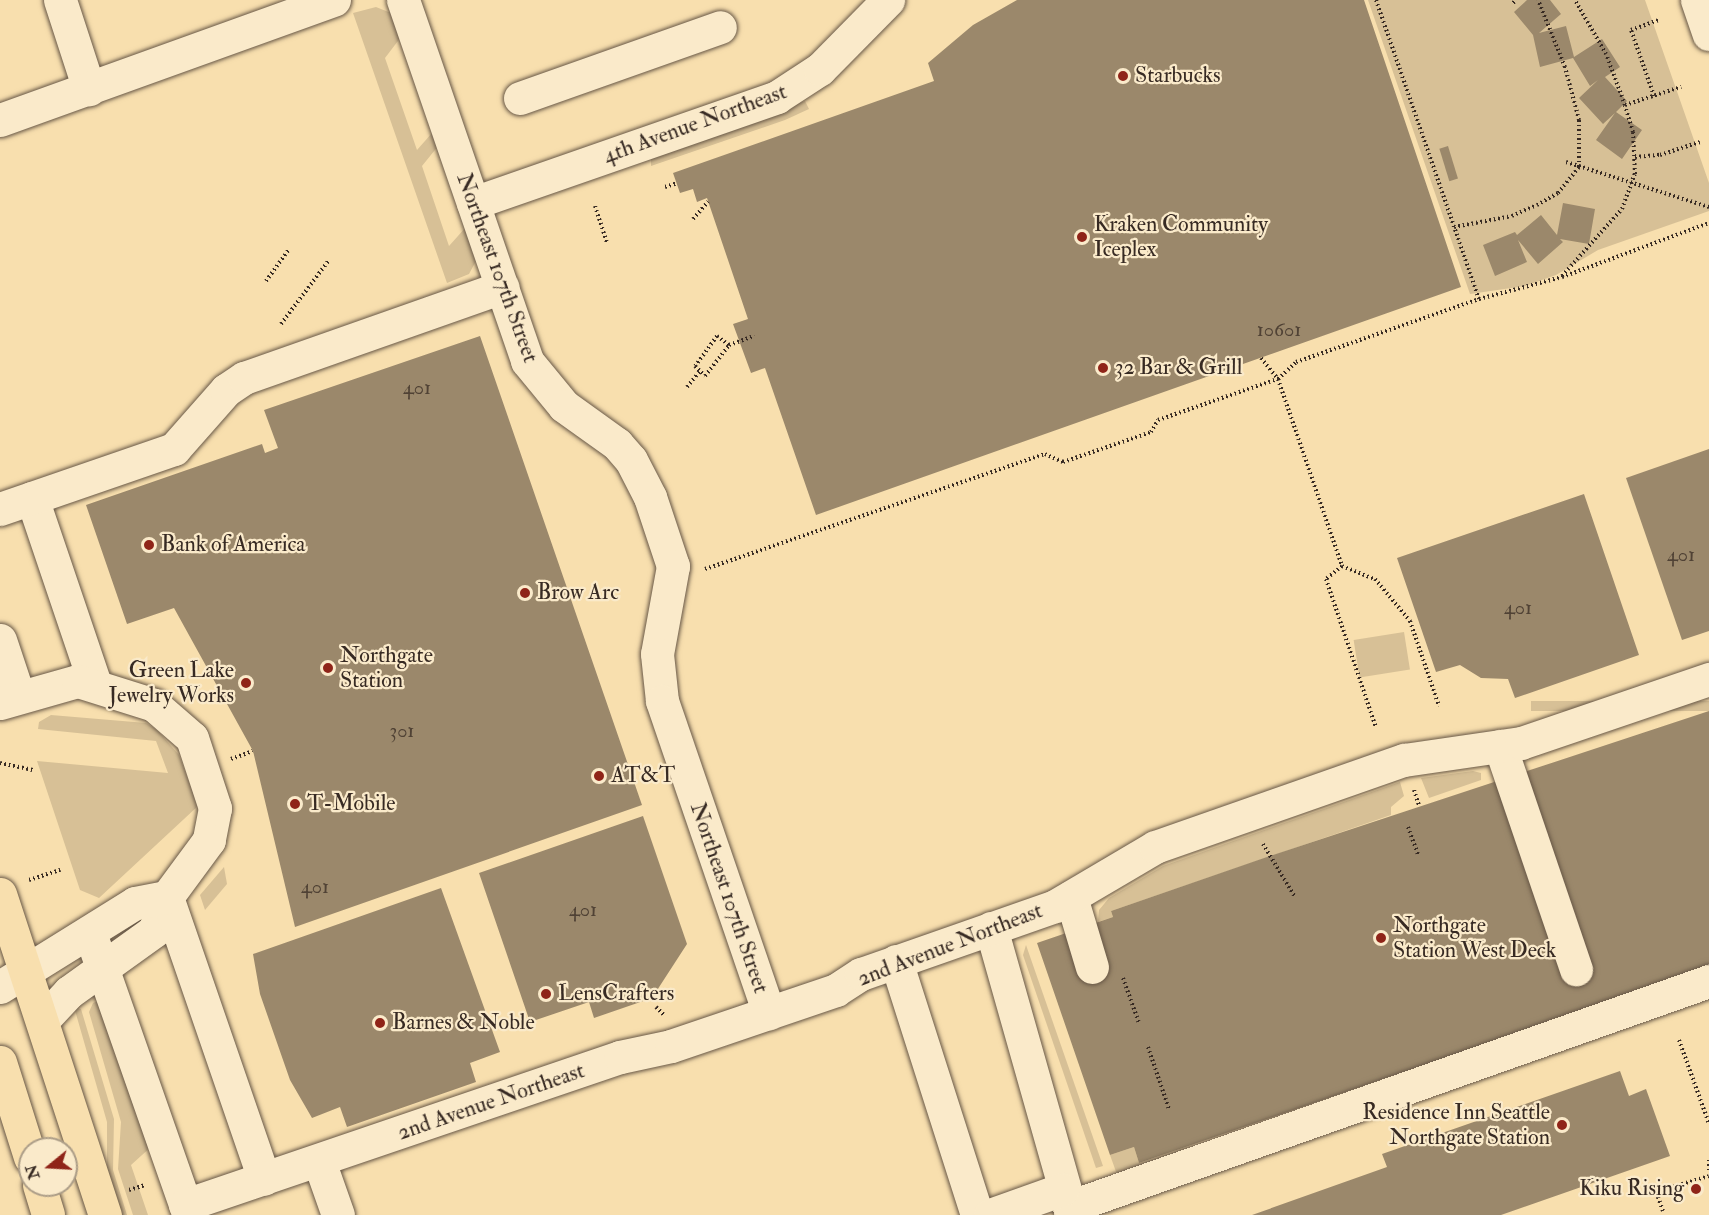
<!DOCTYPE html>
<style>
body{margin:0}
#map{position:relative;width:1709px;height:1215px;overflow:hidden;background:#f8dfae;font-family:"IM FELL Double Pica",serif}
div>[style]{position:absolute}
.green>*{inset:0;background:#d7c096;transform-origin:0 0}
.building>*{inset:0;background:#9b886b;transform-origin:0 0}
.path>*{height:4px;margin-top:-2px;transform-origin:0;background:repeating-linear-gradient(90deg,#372a23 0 1.5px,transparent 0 4.5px)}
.roads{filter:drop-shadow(0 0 2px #675746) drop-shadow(0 0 2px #675746)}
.minor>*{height:33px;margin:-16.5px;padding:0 16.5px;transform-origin:16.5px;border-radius:16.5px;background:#faeaca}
.major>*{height:33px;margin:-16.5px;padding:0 16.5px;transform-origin:16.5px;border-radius:16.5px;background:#f8dfae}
.dots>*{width:16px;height:16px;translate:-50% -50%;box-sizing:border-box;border:3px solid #faeaca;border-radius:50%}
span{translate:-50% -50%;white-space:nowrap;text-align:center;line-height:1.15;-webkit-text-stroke:4.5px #faeaca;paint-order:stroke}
.number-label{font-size:20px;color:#504235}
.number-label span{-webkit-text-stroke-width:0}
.poi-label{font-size:22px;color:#372a23}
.left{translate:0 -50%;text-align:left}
.right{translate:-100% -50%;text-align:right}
.street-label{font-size:22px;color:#372a23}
.north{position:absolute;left:18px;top:1137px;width:60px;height:60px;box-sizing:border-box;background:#faeaca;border:2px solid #ac9d87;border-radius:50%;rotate:252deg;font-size:16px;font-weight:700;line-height:24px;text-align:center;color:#372a23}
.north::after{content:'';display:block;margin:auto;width:21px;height:27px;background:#8f2418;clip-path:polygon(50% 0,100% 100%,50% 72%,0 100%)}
</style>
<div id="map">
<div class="green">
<div style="clip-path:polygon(1368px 0,1645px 0,1709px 183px,1709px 211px,1598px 250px,1556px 275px,1525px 286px,1470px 294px)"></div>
<div style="clip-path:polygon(376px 7px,391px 13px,401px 37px,385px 58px,417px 150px,432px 133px,439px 145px,422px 166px,449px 246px,466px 227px,476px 261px,469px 274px,447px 283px,353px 13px)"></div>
<div style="clip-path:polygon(805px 101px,809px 109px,785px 120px,651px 166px,651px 158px)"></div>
<div style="left:1404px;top:632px;width:38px;height:51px;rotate:81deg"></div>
<div style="left:1709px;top:701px;width:10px;height:178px;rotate:90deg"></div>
<div style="clip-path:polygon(51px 715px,146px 723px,157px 730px,179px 755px,198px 806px,99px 898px,80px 890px,37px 761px,168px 773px,156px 741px,38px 729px,39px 722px)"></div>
<div style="clip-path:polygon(1473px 771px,1481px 773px,1481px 780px,1429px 798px,1421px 778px)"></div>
<div style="clip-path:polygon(1400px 782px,1404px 796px,1391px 807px,1391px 815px,1111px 911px,1113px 917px,1098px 922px,1099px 910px,1109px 898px,1163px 866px)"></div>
<div style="clip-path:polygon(224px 867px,227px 884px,205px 910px,200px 895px)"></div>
<div style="clip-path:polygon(1026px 945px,1103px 1166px,1096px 1168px,1023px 955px)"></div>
<div style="clip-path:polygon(101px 1000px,152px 1146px,131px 1165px,148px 1215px,133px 1215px,118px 1169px,121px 1122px,89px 1012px,93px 1003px)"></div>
<div style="clip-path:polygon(74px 1007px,81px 1009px,114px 1119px,113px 1170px,127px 1215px,119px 1215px,107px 1179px,107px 1122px)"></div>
<div style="clip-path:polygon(1195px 1144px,1119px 1180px,1110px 1155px,1134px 1147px,1139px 1163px)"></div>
</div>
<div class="building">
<div style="clip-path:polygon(1017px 0,1364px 0,1461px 287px,816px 515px,765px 368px,751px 373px,733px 324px,748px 319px,707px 198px,697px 202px,693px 189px,680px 193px,673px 173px,934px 81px,928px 63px,973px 25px)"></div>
<div style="clip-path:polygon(1527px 0,1550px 0,1561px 14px,1539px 33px,1566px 26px,1574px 57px,1602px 39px,1620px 67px,1605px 77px,1627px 101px,1616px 112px,1642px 130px,1622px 159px,1596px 140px,1615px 113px,1603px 124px,1579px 98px,1598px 80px,1590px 86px,1573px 58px,1540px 67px,1533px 35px,1514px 12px)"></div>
<div style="left:1448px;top:146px;width:34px;height:9px;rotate:73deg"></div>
<div style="clip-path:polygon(1563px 203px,1595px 209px,1589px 244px,1560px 239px,1563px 242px,1538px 264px,1518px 240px,1527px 262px,1495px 276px,1483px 245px,1515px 232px,1517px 235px,1541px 215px,1557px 235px)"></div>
<div style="clip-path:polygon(480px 336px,642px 805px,295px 927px,253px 751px,174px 608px,127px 624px,86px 505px,262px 444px,265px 453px,278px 448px,264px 410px)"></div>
<div style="clip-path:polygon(1709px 449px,1709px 631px,1682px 640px,1626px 478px)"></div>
<div style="clip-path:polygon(1584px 494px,1639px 655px,1515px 698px,1508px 679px,1481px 678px,1460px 665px,1436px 672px,1397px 558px)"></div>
<div style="clip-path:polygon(1709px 711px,1709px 967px,1139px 1163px,1134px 1147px,1110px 1155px,1037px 943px,1113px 917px,1111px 911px,1267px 857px)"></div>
<div style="clip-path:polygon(643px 816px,687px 944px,652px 998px,594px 1018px,589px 1002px,530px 1022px,479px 873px)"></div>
<div style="clip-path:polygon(441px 888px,500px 1052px,470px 1063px,476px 1082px,347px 1127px,340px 1107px,312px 1118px,290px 1080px,260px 994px,253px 954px)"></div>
<div style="clip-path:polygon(1620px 1071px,1629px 1096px,1646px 1089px,1670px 1156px,1501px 1215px,1252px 1215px,1387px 1167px,1382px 1154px)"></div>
</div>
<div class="path">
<div style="left:1376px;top:0;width:316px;rotate:71deg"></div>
<div style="left:1513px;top:3px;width:4px;rotate:-45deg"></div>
<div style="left:1654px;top:96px;width:70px;rotate:-109.2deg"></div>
<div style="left:1631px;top:30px;width:29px;rotate:-20deg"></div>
<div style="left:1625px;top:105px;width:59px;rotate:-17.8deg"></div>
<div style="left:1635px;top:157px;width:25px;rotate:-5deg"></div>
<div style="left:1660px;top:155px;width:42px;rotate:-18deg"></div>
<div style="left:1566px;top:162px;width:150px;rotate:17.5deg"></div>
<div style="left:665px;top:187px;width:13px;rotate:-18deg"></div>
<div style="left:595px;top:206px;width:39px;rotate:72deg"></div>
<div style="left:693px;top:219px;width:23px;rotate:-49deg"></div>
<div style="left:1454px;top:227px;width:59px;rotate:-10.7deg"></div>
<div style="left:1512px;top:216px;width:27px;rotate:-24deg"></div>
<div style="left:1537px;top:205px;width:24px;rotate:-30deg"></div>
<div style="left:1558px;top:193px;width:33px;rotate:-51deg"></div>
<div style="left:1579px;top:167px;width:47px;rotate:-90deg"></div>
<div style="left:1579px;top:120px;width:55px;rotate:-104.8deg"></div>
<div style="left:1565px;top:67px;width:72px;rotate:-111.9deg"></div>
<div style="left:1562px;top:276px;width:90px;rotate:-48.2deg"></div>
<div style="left:1622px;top:209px;width:37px;rotate:-70deg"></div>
<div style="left:1635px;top:174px;width:42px;rotate:-92.7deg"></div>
<div style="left:1633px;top:132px;width:28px;rotate:-107deg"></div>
<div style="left:1625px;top:105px;width:54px;rotate:-110.4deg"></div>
<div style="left:1606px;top:54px;width:62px;rotate:-119.9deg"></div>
<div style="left:266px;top:281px;width:39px;rotate:-54deg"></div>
<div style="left:281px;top:324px;width:80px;rotate:-53.1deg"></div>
<div style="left:729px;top:345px;width:15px;rotate:-143deg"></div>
<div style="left:717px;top:336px;width:37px;rotate:126deg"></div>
<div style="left:695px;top:366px;width:14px;rotate:45deg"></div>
<div style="left:705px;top:376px;width:39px;rotate:-52deg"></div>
<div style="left:729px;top:345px;width:27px;rotate:-20deg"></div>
<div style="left:1261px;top:358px;width:27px;rotate:51deg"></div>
<div style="left:1278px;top:379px;width:198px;rotate:71.1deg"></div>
<div style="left:1342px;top:566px;width:21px;rotate:141deg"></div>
<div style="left:1326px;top:579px;width:157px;rotate:71.4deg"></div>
<div style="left:687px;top:387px;width:21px;rotate:-51deg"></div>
<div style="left:1342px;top:566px;width:35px;rotate:22deg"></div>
<div style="left:1375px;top:579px;width:55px;rotate:50.2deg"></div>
<div style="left:1410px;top:621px;width:90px;rotate:71.2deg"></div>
<div style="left:705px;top:569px;width:359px;rotate:-18.7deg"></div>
<div style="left:1045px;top:454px;width:20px;rotate:24deg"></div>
<div style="left:1063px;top:462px;width:93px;rotate:-18.8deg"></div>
<div style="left:1151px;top:432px;width:14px;rotate:-60deg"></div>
<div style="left:1158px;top:420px;width:127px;rotate:-18.9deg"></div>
<div style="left:1278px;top:379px;width:25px;rotate:-43deg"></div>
<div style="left:1296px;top:362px;width:194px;rotate:-19deg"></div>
<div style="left:1479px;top:299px;width:86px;rotate:-14.8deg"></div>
<div style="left:1562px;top:277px;width:157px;rotate:-20.2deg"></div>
<div style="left:231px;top:759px;width:23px;rotate:-20deg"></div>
<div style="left:0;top:763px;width:35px;rotate:12deg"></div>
<div style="left:1414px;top:790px;width:16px;rotate:72deg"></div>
<div style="left:1408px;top:827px;width:29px;rotate:70deg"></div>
<div style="left:1263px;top:844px;width:62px;rotate:58.9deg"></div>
<div style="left:29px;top:880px;width:33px;rotate:-18deg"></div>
<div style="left:1123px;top:978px;width:48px;rotate:70.4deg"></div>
<div style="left:656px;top:1007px;width:11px;rotate:45deg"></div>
<div style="left:1679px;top:1040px;width:89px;rotate:70.3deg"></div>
<div style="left:1148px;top:1047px;width:65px;rotate:71.3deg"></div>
<div style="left:1709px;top:1160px;width:12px;rotate:90deg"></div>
<div style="left:129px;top:1190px;width:17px;rotate:-17deg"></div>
<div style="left:1663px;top:1211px;width:20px;rotate:-110deg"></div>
<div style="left:1656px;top:1192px;width:55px;rotate:-16.8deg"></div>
</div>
<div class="roads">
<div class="minor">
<div style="left:60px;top:0;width:94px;rotate:72deg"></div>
<div style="left:403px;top:0;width:382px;rotate:71deg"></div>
<div style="left:527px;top:361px;width:58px;rotate:50.6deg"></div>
<div style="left:564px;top:406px;width:65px;rotate:35.6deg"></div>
<div style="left:617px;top:444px;width:21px;rotate:49deg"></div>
<div style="left:631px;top:460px;width:42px;rotate:62.8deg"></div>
<div style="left:650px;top:497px;width:73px;rotate:71.6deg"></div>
<div style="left:673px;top:566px;width:89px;rotate:100.3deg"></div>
<div style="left:657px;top:654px;width:47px;rotate:83.9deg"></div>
<div style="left:662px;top:701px;width:330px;rotate:71.1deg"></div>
<div style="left:1697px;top:0;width:36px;rotate:71deg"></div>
<div style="left:520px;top:98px;width:212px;rotate:-19.5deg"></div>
<div style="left:0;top:120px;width:355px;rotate:-19.8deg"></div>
<div style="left:473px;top:203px;width:322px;rotate:-19.2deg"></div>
<div style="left:777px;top:97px;width:51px;rotate:-33.1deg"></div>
<div style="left:820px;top:69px;width:97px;rotate:-45.4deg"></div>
<div style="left:32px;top:498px;width:196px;rotate:71.3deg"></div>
<div style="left:0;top:509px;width:184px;rotate:-19deg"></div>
<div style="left:174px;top:449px;width:79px;rotate:-48.6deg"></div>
<div style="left:226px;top:390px;width:22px;rotate:-34deg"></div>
<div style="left:244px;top:378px;width:274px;rotate:-19.4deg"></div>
<div style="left:0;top:640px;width:60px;rotate:71.6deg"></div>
<div style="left:0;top:703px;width:81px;rotate:-15.8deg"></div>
<div style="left:78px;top:681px;width:80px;rotate:17.5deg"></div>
<div style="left:154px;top:705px;width:50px;rotate:41deg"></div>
<div style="left:192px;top:738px;width:74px;rotate:71.8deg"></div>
<div style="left:215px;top:808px;width:33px;rotate:101deg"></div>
<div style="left:209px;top:840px;width:71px;rotate:126.4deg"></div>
<div style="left:167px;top:897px;width:36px;rotate:111deg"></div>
<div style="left:154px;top:931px;width:105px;rotate:144.3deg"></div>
<div style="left:69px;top:992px;width:37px;rotate:133deg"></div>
<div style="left:1500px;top:746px;width:236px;rotate:71.2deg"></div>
<div style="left:167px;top:897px;width:298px;rotate:71deg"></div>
<div style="left:1071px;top:897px;width:73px;rotate:73.3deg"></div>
<div style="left:991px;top:928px;width:298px;rotate:74.2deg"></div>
<div style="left:90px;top:933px;width:299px;rotate:70.7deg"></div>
<div style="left:896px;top:961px;width:267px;rotate:72.3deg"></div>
<div style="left:0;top:987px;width:159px;rotate:-31.9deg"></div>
<div style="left:135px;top:903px;width:33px;rotate:-11deg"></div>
<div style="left:319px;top:1161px;width:57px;rotate:70.6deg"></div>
<div style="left:185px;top:1205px;width:459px;rotate:-18.8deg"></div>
<div style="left:620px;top:1057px;width:52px;rotate:-12.2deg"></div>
<div style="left:671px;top:1046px;width:174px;rotate:-18.7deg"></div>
<div style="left:836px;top:990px;width:30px;rotate:-33deg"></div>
<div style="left:861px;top:974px;width:206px;rotate:-19.3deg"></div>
<div style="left:1055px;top:906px;width:116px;rotate:-30.5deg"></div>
<div style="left:1155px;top:847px;width:264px;rotate:-19.3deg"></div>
<div style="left:1404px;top:760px;width:118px;rotate:-8.3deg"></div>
<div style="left:1521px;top:743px;width:199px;rotate:-18.8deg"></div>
<div style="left:1069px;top:1207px;width:679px;rotate:-19.45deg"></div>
<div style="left:990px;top:1215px;width:77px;rotate:-19.6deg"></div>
</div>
<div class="major">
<div style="left:0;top:894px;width:338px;rotate:71.9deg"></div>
<div style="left:0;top:1062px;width:100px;rotate:72.5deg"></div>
<div style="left:39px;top:1185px;width:31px;rotate:73deg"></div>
</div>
</div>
<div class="dots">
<div style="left:1123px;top:76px;background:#8f2418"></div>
<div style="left:1082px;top:237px;background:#8f2418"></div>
<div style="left:1103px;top:368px;background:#8f2418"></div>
<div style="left:149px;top:545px;background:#8f2418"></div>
<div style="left:525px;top:593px;background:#8f2418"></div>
<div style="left:328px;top:668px;background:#8f2418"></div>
<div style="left:246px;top:683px;background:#8f2418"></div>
<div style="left:599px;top:776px;background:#8f2418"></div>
<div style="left:295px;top:804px;background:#8f2418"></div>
<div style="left:1381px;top:938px;background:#8f2418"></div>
<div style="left:546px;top:994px;background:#8f2418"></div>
<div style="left:380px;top:1023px;background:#8f2418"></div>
<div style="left:1562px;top:1125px;background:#8f2418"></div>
<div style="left:1696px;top:1189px;background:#8f2418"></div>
</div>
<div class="number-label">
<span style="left:1279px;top:329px">10601</span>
<span style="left:417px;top:387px">401</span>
<span style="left:1681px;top:554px">401</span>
<span style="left:1518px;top:607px">401</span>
<span style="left:402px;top:730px">301</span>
<span style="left:315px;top:886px">401</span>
<span style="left:583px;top:909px">401</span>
</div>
<div class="poi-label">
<span class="left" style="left:1135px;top:76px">Starbucks</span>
<span class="left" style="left:1094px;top:237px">Kraken Community<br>Iceplex</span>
<span class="left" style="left:1115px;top:368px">32 Bar &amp; Grill</span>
<span class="left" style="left:161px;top:545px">Bank of America</span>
<span class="left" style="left:537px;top:593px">Brow Arc</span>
<span class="left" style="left:340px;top:668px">Northgate<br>Station</span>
<span class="right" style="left:234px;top:683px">Green Lake<br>Jewelry Works</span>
<span class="left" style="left:611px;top:776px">AT&amp;T</span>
<span class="left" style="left:307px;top:804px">T-Mobile</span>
<span class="left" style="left:1393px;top:938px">Northgate<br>Station West Deck</span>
<span class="left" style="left:558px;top:994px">LensCrafters</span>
<span class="left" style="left:392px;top:1023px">Barnes &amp; Noble</span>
<span class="right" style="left:1550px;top:1125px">Residence Inn Seattle<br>Northgate Station</span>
<span class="right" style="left:1684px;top:1189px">Kiku Rising</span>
</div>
<div class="street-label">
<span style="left:695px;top:124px;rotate:-20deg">4th Avenue Northeast</span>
<span style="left:497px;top:268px;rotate:70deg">Northeast 107th Street</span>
<span style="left:729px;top:898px;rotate:71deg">Northeast 107th Street</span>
<span style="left:950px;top:945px;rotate:-21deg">2nd Avenue Northeast</span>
<span style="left:491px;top:1102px;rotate:-19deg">2nd Avenue Northeast</span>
</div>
<div class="north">N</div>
</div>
